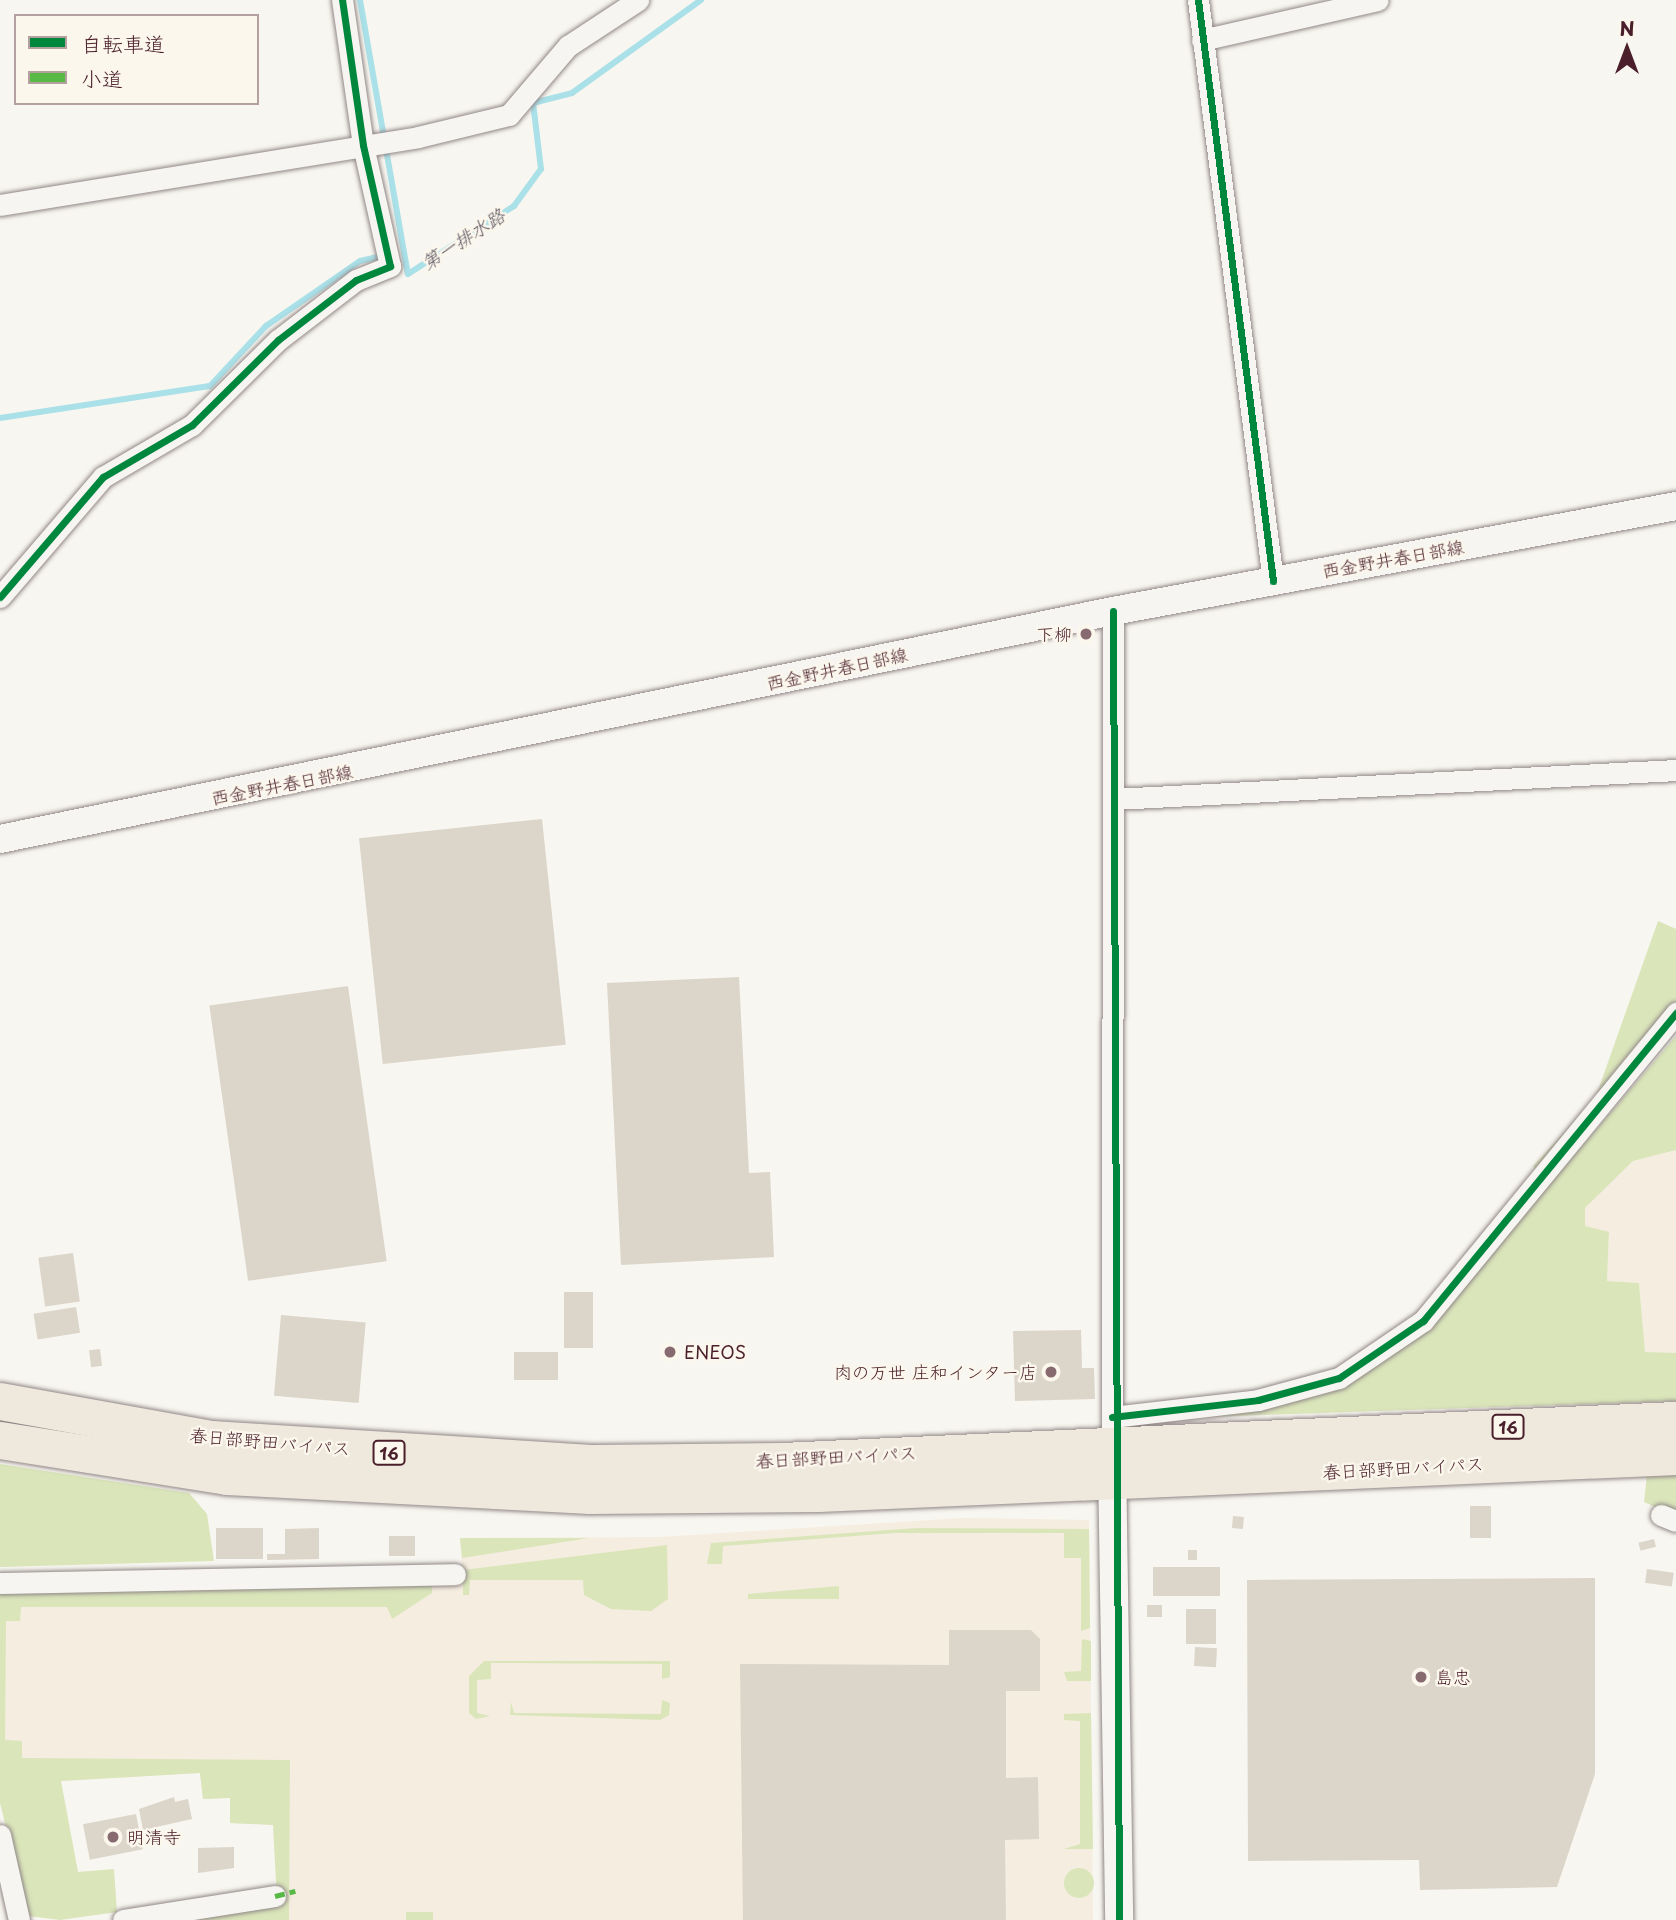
<!DOCTYPE html>
<meta charset="utf-8">
<style>
body{margin:0}
#map{position:relative;width:1676px;height:1920px;overflow:hidden;background:#f8f6f0;font-family:"Playpen Sans","Klee One",sans-serif}
div>[style]{position:absolute}
.built>*{inset:0;background:#f5eddf}
.green>*{inset:0;background:#dae5ba;transform-origin:0 0}
.round{border-radius:50%}
.stream>*{height:6px;margin:-3px;padding:0 3px;transform-origin:3px;border-radius:3px;background:#aae0e8}
.building>*{inset:0;background:#dcd5ca;transform-origin:0 0}
.roads{filter:drop-shadow(0 0 2px #918787) drop-shadow(0 0 2px #918787)}
.street>*{height:21px;margin:-10.5px;padding:0 10.5px;transform-origin:10.5px;border-radius:10.5px;background:#f6f5f1}
.secondary>*{height:28px;margin:-14px;padding:0 14px;transform-origin:14px;border-radius:14px;background:#f6f5f1}
.highway>*{height:37px;margin:-18.5px;padding:0 18.5px;transform-origin:18.5px;border-radius:18.5px;background:#eee8dd}
.quiet>*{height:5px;margin-top:-2.5px;transform-origin:0;background:repeating-linear-gradient(90deg,#58b947 0 10px,transparent 0 15px)}
.cycleway>*{height:7px;margin:-3.5px;padding:0 3.5px;transform-origin:3.5px;border-radius:3.5px;background:#00873e}
.dots>*{width:19px;height:19px;translate:-50% -50%;box-sizing:border-box;border:4px solid #fbf7ec;border-radius:50%}
span{translate:-50% -50%;white-space:nowrap;text-align:center;line-height:1.15;-webkit-text-stroke:5px #fbf7ec;paint-order:stroke}
.shield-label span{padding:2px 5px;background:#fbf7ec;border:2px solid;border-radius:5px;-webkit-text-stroke-width:0}
.shield-label{font-size:16px;color:#4a1f2b;font-weight:700}
.street-label{font-size:18px;color:#4a1f2b}
.poi-label{font-size:18px;color:#4a1f2b}
.right{translate:-100% -50%;text-align:right}
.left{translate:0 -50%;text-align:left}
.water-label{font-size:19px;color:#5d5663;font-style:italic}
.legend{position:absolute;left:14px;top:14px;width:245px;height:91px;box-sizing:border-box;background:#fbf7ec;border:2px solid #b4a19f;margin:0;padding:9px 12px;list-style:none;font-size:21px;color:#4a1f2b}
.legend li{display:flex;align-items:center;gap:14px;height:35px}
.legend b{width:35px;border:2px solid #b4a19f}
.north{position:absolute;left:1592px;top:14px;width:70px;height:70px;-webkit-text-stroke:5px #fbf7ec;paint-order:stroke;rotate:0deg;font-size:19px;font-weight:700;line-height:28px;text-align:center;color:#4a1f2b}
.north::after{content:'';display:block;margin:auto;width:24px;height:32px;background:#4a1f2b;clip-path:polygon(50% 0,100% 100%,50% 72%,0 100%)}
</style>
<div id="map">
<div class="built">
<div style="clip-path:polygon(1676px 1150px,1676px 1353px,1645px 1353px,1639px 1283px,1607px 1281px,1609px 1233px,1585px 1227px,1585px 1208px,1633px 1161px)"></div>
<div style="clip-path:polygon(963px 1518px,1089px 1520px,1093px 1920px,140px 1920px,277px 1891px,273px 1825px,230px 1823px,230px 1798px,203px 1799px,200px 1773px,61px 1781px,0 1796px,0 1591px,463px 1582px,460px 1538px,659px 1537px)"></div>
</div>
<div class="green">
<div style="clip-path:polygon(1658px 921px,1676px 929px,1676px 1014px,1538px 1172px,1533px 1166px,1595px 1099px)"></div>
<div style="clip-path:polygon(1676px 1036px,1676px 1150px,1633px 1161px,1585px 1208px,1585px 1226px,1609px 1232px,1607px 1281px,1639px 1283px,1645px 1352px,1676px 1353px,1676px 1401px,1147px 1419px,1275px 1397px,1390px 1342px,1530px 1207px)"></div>
<div style="clip-path:polygon(0 1464px,189px 1493px,207px 1514px,214px 1561px,0 1567px)"></div>
<div style="clip-path:polygon(1647px 1474px,1676px 1474px,1676px 1516px,1644px 1502px)"></div>
<div style="clip-path:polygon(917px 1528px,1089px 1529px,1090px 1628px,1081px 1631px,1081px 1558px,1064px 1558px,1064px 1533px,894px 1533px,723px 1546px,722px 1564px,707px 1564px,711px 1543px)"></div>
<div style="clip-path:polygon(460px 1538px,589px 1538px,462px 1558px)"></div>
<div style="clip-path:polygon(667px 1545px,668px 1599px,651px 1611px,611px 1609px,584px 1595px,583px 1580px,470px 1580px,469px 1595px,463px 1595px,463px 1570px)"></div>
<div style="clip-path:polygon(432px 1583px,432px 1593px,392px 1619px,387px 1607px,21px 1607px,20px 1621px,6px 1621px,5px 1740px,22px 1741px,22px 1758px,290px 1760px,289px 1920px,140px 1920px,277px 1900px,273px 1825px,230px 1823px,230px 1798px,203px 1799px,200px 1773px,61px 1781px,78px 1872px,114px 1869px,117px 1912px,60px 1920px,28px 1916px,0 1803px,0 1591px)"></div>
<div style="clip-path:polygon(839px 1586px,839px 1599px,748px 1599px,748px 1594px)"></div>
<div style="clip-path:polygon(1082px 1639px,1091px 1641px,1091px 1681px,1067px 1681px,1064px 1672px,1081px 1671px)"></div>
<div style="clip-path:polygon(484px 1661px,670px 1661px,670px 1677px,662px 1679px,662px 1664px,491px 1663px,491px 1679px,477px 1680px,477px 1713px,490px 1716px,476px 1719px,469px 1713px,469px 1676px)"></div>
<div style="clip-path:polygon(662px 1700px,670px 1703px,669px 1715px,660px 1720px,510px 1715px,511px 1702px,514px 1713px,661px 1714px)"></div>
<div style="clip-path:polygon(1091px 1713px,1093px 1849px,1064px 1849px,1080px 1844px,1080px 1721px,1064px 1720px,1064px 1714px)"></div>
<div class="round" style="left:1064px;top:1868px;width:30px;height:30px"></div>
<div style="left:406px;top:1912px;width:27px;height:8px"></div>
</div>
<div class="stream">
<div style="left:360px;top:0;width:278px;rotate:80.1deg"></div>
<div style="left:408px;top:274px;width:126px;rotate:-32.7deg"></div>
<div style="left:514px;top:206px;width:46px;rotate:-53.9deg"></div>
<div style="left:541px;top:169px;width:66px;rotate:-96.9deg"></div>
<div style="left:533px;top:103px;width:40px;rotate:-14.4deg"></div>
<div style="left:572px;top:93px;width:159px;rotate:-35.8deg"></div>
<div style="left:0;top:418px;width:212px;rotate:-8.7deg"></div>
<div style="left:210px;top:386px;width:82px;rotate:-47deg"></div>
<div style="left:266px;top:326px;width:114px;rotate:-34.7deg"></div>
<div style="left:360px;top:261px;width:23px;rotate:-13deg"></div>
</div>
<div class="building">
<div style="left:542px;top:819px;width:227px;height:184px;rotate:84deg"></div>
<div style="clip-path:polygon(739px 977px,749px 1173px,770px 1172px,774px 1257px,621px 1265px,607px 983px)"></div>
<div style="left:348px;top:986px;width:278px;height:140px;rotate:82deg"></div>
<div style="left:73px;top:1253px;width:49px;height:35px;rotate:82deg"></div>
<div style="left:564px;top:1292px;width:29px;height:56px"></div>
<div style="left:76px;top:1307px;width:26px;height:43px;rotate:81deg"></div>
<div style="left:281px;top:1315px;width:85px;height:81px;rotate:5deg"></div>
<div style="clip-path:polygon(1081px 1330px,1082px 1368px,1094px 1368px,1095px 1399px,1015px 1401px,1013px 1331px)"></div>
<div style="left:100px;top:1349px;width:17px;height:11px;rotate:83deg"></div>
<div style="left:514px;top:1352px;width:44px;height:28px"></div>
<div style="left:1470px;top:1506px;width:21px;height:32px"></div>
<div style="left:1233px;top:1516px;width:11px;height:12px;rotate:5deg"></div>
<div style="left:216px;top:1528px;width:47px;height:31px"></div>
<div style="clip-path:polygon(319px 1528px,319px 1559px,267px 1560px,267px 1554px,285px 1554px,285px 1529px)"></div>
<div style="left:415px;top:1536px;width:20px;height:26px;rotate:90deg"></div>
<div style="left:1654px;top:1539px;width:8px;height:16px;rotate:76deg"></div>
<div style="left:1188px;top:1550px;width:9px;height:10px"></div>
<div style="left:1153px;top:1567px;width:67px;height:29px"></div>
<div style="left:1647px;top:1569px;width:27px;height:14px;rotate:8deg"></div>
<div style="clip-path:polygon(1595px 1578px,1595px 1774px,1557px 1887px,1420px 1890px,1419px 1860px,1248px 1861px,1247px 1580px)"></div>
<div style="left:1147px;top:1605px;width:15px;height:12px"></div>
<div style="left:1186px;top:1609px;width:30px;height:35px"></div>
<div style="clip-path:polygon(949px 1630px,1031px 1630px,1040px 1639px,1040px 1691px,1006px 1691px,1006px 1778px,1038px 1777px,1039px 1839px,1005px 1840px,1006px 1920px,743px 1920px,740px 1664px,949px 1665px)"></div>
<div style="left:1195px;top:1647px;width:22px;height:19px;rotate:3deg"></div>
<div style="clip-path:polygon(174px 1797px,175px 1802px,188px 1799px,192px 1819px,143px 1830px,139px 1809px)"></div>
<div style="left:136px;top:1814px;width:36px;height:54px;rotate:79deg"></div>
<div style="clip-path:polygon(234px 1847px,234px 1868px,198px 1873px,198px 1848px)"></div>
</div>
<div class="roads">
<div class="street">
<div style="left:1198px;top:0;width:586px;rotate:82.64deg"></div>
<div style="left:1202px;top:40px;width:180px;rotate:-12.8deg"></div>
<div style="left:0;top:205px;width:423px;rotate:-9.2deg"></div>
<div style="left:418px;top:137px;width:94px;rotate:-13.6deg"></div>
<div style="left:509px;top:115px;width:91px;rotate:-49.5deg"></div>
<div style="left:568px;top:46px;width:84px;rotate:-33.3deg"></div>
<div style="left:0;top:597px;width:158px;rotate:-49.4deg"></div>
<div style="left:103px;top:477px;width:103px;rotate:-30.3deg"></div>
<div style="left:192px;top:425px;width:121px;rotate:-44.7deg"></div>
<div style="left:278px;top:340px;width:98px;rotate:-37.6deg"></div>
<div style="left:356px;top:280px;width:37px;rotate:-22deg"></div>
<div style="left:390px;top:266px;width:124px;rotate:-102.6deg"></div>
<div style="left:363px;top:145px;width:147px;rotate:-98.2deg"></div>
<div style="left:1114px;top:799px;width:563px;rotate:-2.95deg"></div>
<div style="left:1112px;top:1417px;width:147px;rotate:-6.6deg"></div>
<div style="left:1258px;top:1400px;width:84px;rotate:-15.2deg"></div>
<div style="left:1339px;top:1378px;width:102px;rotate:-34.2deg"></div>
<div style="left:1423px;top:1321px;width:399px;rotate:-50.6deg"></div>
<div style="left:1112px;top:1442px;width:831px;rotate:-89.93deg"></div>
<div style="left:1661px;top:1515px;width:16px;rotate:22deg"></div>
<div style="left:0;top:1583px;width:455px;rotate:-1.1deg"></div>
<div style="left:0;top:1835px;width:87px;rotate:77.4deg"></div>
<div style="left:123px;top:1920px;width:154px;rotate:-9deg"></div>
</div>
<div class="secondary">
<div style="left:0;top:839px;width:1136px;rotate:-11.58deg"></div>
<div style="left:1113px;top:611px;width:573px;rotate:-10.56deg"></div>
<div style="left:1112px;top:1462px;width:458px;rotate:89.1deg"></div>
</div>
<div class="highway">
<div style="left:0;top:1401px;width:214px;rotate:10.2deg"></div>
<div style="left:211px;top:1439px;width:384px;rotate:3.6deg"></div>
<div style="left:594px;top:1463px;width:188px;rotate:-0.6deg"></div>
<div style="left:782px;top:1461px;width:895px;rotate:-2.63deg"></div>
<div style="left:0;top:1440px;width:230px;rotate:9deg"></div>
<div style="left:227px;top:1476px;width:363px;rotate:3deg"></div>
<div style="left:590px;top:1495px;width:228px;rotate:-0.5deg"></div>
<div style="left:818px;top:1493px;width:859px;rotate:-2.47deg"></div>
</div>
</div>
<div class="quiet">
<div style="left:275px;top:1896px;width:21px;rotate:-14deg"></div>
</div>
<div class="cycleway">
<div style="left:1198px;top:0;width:586px;rotate:82.64deg"></div>
<div style="left:0;top:597px;width:158px;rotate:-49.4deg"></div>
<div style="left:103px;top:477px;width:103px;rotate:-30.3deg"></div>
<div style="left:192px;top:425px;width:121px;rotate:-44.7deg"></div>
<div style="left:278px;top:340px;width:98px;rotate:-37.6deg"></div>
<div style="left:356px;top:280px;width:37px;rotate:-22deg"></div>
<div style="left:390px;top:266px;width:124px;rotate:-102.6deg"></div>
<div style="left:363px;top:145px;width:147px;rotate:-98.2deg"></div>
<div style="left:1113px;top:611px;width:1309px;rotate:89.74deg"></div>
<div style="left:1112px;top:1417px;width:147px;rotate:-6.6deg"></div>
<div style="left:1258px;top:1400px;width:84px;rotate:-15.2deg"></div>
<div style="left:1339px;top:1378px;width:102px;rotate:-34.2deg"></div>
<div style="left:1423px;top:1321px;width:399px;rotate:-50.6deg"></div>
</div>
<div class="dots">
<div style="left:1086px;top:634px;background:#876a70"></div>
<div style="left:670px;top:1352px;background:#876a70"></div>
<div style="left:1051px;top:1372px;background:#876a70"></div>
<div style="left:1421px;top:1677px;background:#876a70"></div>
<div style="left:113px;top:1837px;background:#876a70"></div>
</div>
<div class="shield-label">
<span style="left:1508px;top:1427px">16</span>
<span style="left:389px;top:1453px">16</span>
</div>
<div class="street-label">
<span style="left:1393px;top:559px;rotate:-10deg">西金野井春日部線</span>
<span style="left:837px;top:669px;rotate:-12deg">西金野井春日部線</span>
<span style="left:282px;top:785px;rotate:-11deg">西金野井春日部線</span>
<span style="left:270px;top:1442px;rotate:5deg">春日部野田バイパス</span>
<span style="left:836px;top:1457px;rotate:-3deg">春日部野田バイパス</span>
<span style="left:1403px;top:1468px;rotate:-3deg">春日部野田バイパス</span>
</div>
<div class="poi-label">
<span class="right" style="left:1072px;top:634px">下柳</span>
<span class="left" style="left:684px;top:1352px">ENEOS</span>
<span class="right" style="left:1037px;top:1372px">肉の万世 庄和インター店</span>
<span class="left" style="left:1435px;top:1677px">島忠</span>
<span class="left" style="left:127px;top:1837px">明清寺</span>
</div>
<div class="water-label">
<span style="left:463px;top:239px;rotate:-33deg">第一排水路</span>
</div>
<ul class="legend">
<li><b style="height:9px;background:#00873e"></b>自転車道</li>
<li><b style="height:9px;background:#58b947"></b>小道</li>
</ul>
<div class="north">N</div>
</div>
